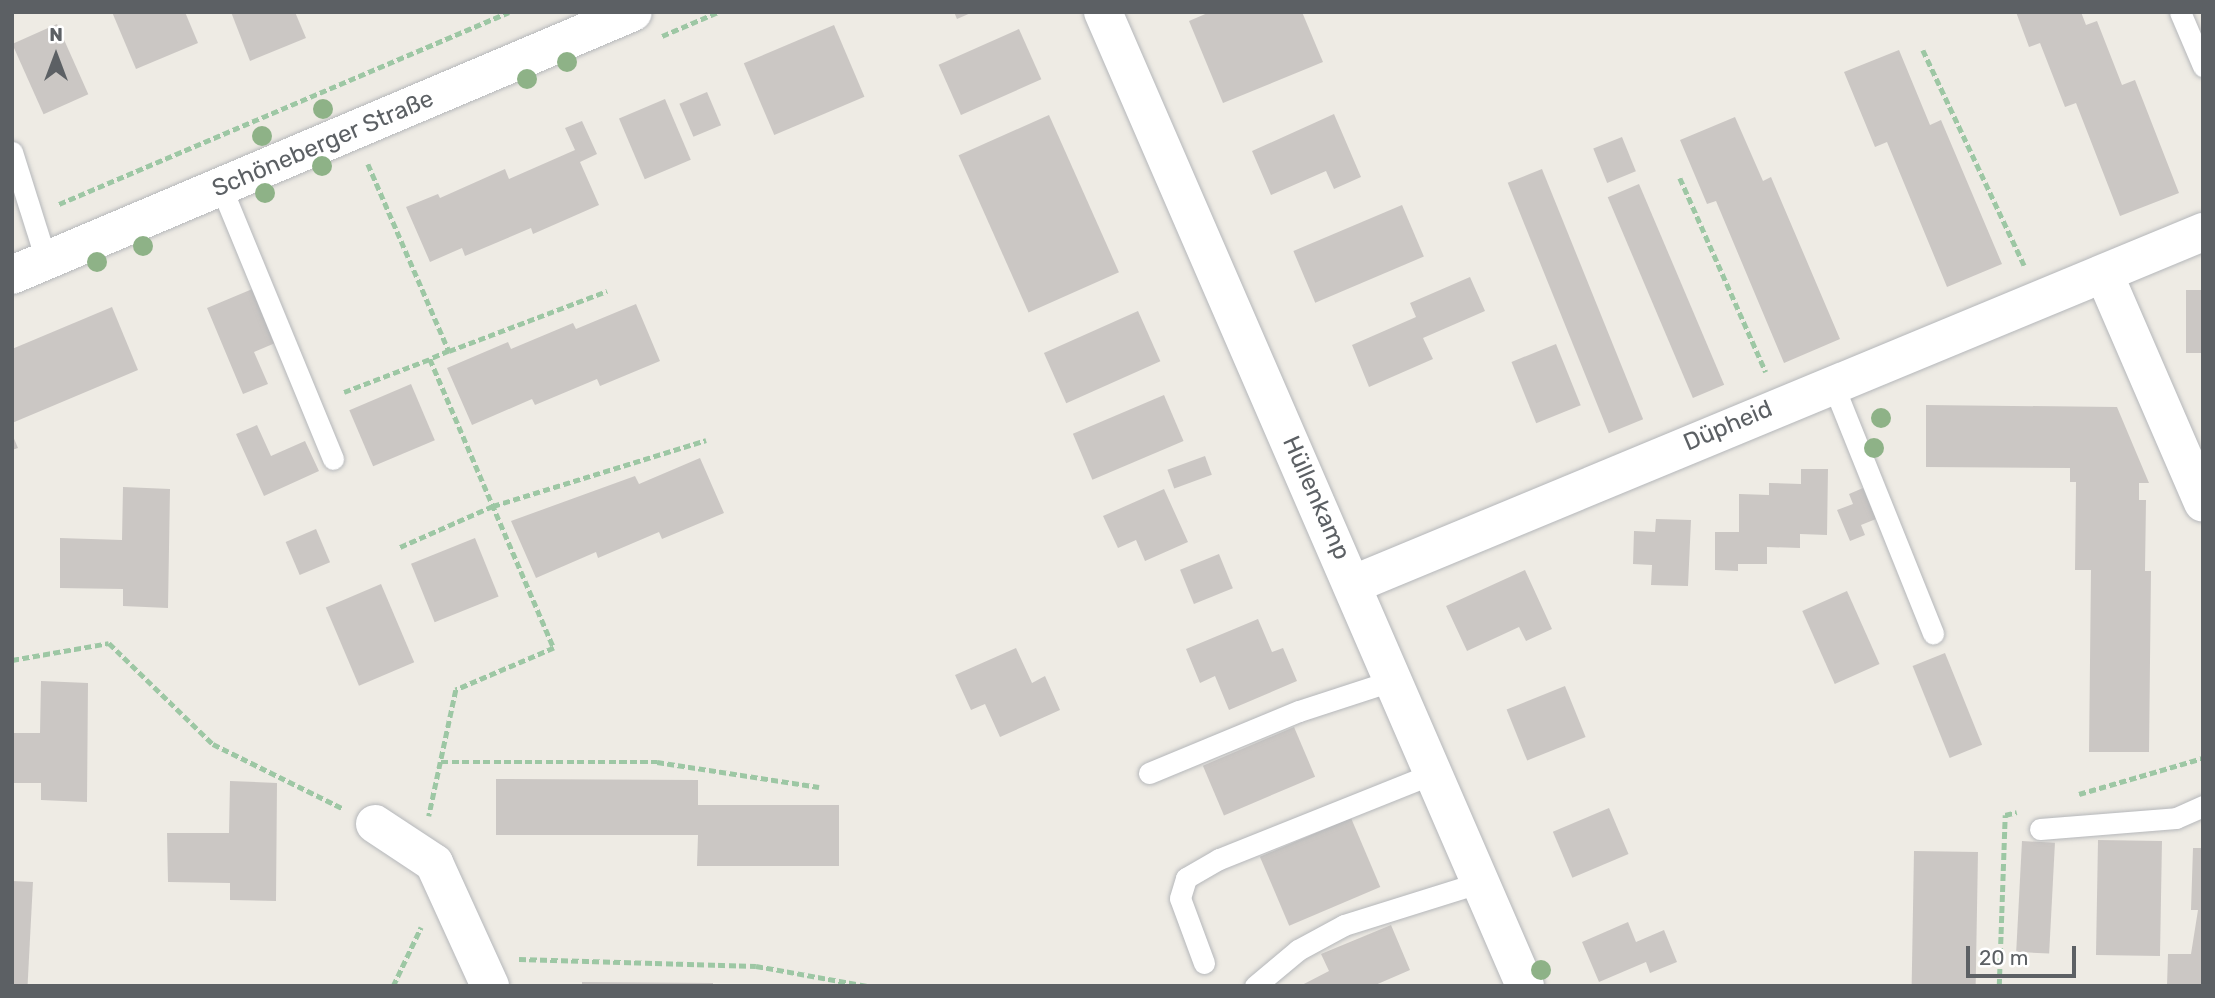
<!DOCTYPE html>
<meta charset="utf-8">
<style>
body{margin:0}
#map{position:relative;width:2215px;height:998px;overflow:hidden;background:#eeebe4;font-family:Rubik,sans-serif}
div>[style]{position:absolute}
.building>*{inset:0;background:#cbc7c4;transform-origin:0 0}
.path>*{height:4.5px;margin-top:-2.25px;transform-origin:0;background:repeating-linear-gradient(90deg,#9dc7a4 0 7px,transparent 0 10.5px)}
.roads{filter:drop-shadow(0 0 2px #b5b7ba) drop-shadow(0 0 2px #b5b7ba)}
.lane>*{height:21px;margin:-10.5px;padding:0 10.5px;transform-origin:10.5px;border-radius:10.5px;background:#fff}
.street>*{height:38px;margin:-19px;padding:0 19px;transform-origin:19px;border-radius:19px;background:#fff}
.secondary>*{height:38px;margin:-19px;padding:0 19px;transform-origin:19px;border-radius:19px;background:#fff}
.trees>*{width:20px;height:20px;margin:-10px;border-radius:50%;background:#8eb287}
span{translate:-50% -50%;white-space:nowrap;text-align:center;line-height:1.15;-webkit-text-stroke:5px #fff;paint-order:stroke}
.street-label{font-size:24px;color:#5c6064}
.frame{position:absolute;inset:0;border:14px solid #5c6064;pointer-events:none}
.north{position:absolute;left:21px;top:21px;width:70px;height:70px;-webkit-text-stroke:5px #fff;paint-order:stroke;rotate:0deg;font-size:19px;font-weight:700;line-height:28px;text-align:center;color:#5c6064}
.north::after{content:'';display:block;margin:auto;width:24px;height:32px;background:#5c6064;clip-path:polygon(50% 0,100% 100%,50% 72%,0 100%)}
.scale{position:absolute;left:1966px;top:946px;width:110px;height:32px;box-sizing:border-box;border:4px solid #5c6064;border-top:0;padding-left:9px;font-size:21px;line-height:24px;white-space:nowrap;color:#5c6064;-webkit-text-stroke:5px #fff;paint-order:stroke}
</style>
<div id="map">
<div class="building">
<div style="clip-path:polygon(112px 12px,185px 12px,198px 43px,136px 69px)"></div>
<div style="clip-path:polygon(231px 12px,295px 12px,306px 38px,250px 61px)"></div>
<div style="clip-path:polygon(954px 12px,973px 12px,957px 19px)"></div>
<div style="clip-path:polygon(1210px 12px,1302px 12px,1323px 62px,1223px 103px,1189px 21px)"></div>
<div style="clip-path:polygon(2016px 12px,2081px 12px,2086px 25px,2097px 21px,2122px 85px,2135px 80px,2179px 193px,2120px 216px,2076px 103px,2065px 107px,2040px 43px,2029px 47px)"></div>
<div style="left:57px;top:24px;width:77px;height:49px;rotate:66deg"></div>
<div style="left:834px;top:25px;width:78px;height:98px;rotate:67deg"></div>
<div style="left:1019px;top:29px;width:55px;height:88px;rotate:66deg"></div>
<div style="clip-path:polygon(1899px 50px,1930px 125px,1941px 120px,2002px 264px,1947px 287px,1887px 142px,1875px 147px,1844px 72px)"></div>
<div style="left:707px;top:92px;width:36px;height:30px;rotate:67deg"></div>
<div style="left:665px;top:99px;width:66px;height:50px;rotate:67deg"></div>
<div style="clip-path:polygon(1334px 114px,1361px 177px,1334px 189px,1326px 171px,1271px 195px,1252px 151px)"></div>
<div style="left:1049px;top:115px;width:172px;height:99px;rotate:66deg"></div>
<div style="clip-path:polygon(1735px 117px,1763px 181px,1771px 177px,1840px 339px,1784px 363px,1716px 201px,1707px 204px,1680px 140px)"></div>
<div style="clip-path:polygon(582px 121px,597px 154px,580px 162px,599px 205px,533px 234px,531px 228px,465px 256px,462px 248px,430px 262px,406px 207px,438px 194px,440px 198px,505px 169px,509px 179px,575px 150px,565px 128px)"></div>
<div style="left:1622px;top:137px;width:37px;height:31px;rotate:68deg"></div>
<div style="left:1542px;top:169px;width:270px;height:37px;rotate:68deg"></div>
<div style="left:1639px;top:184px;width:218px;height:34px;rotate:67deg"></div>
<div style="left:1402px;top:205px;width:56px;height:118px;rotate:67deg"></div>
<div style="clip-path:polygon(1470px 277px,1485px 311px,1423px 338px,1433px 359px,1369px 387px,1352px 345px,1416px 317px,1410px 303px)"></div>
<div style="clip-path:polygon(257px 287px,280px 341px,254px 352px,268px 384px,243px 394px,207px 308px)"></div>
<div style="left:2186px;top:290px;width:17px;height:63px"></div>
<div style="clip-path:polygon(636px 304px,660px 361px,600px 386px,597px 379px,535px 405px,532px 399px,472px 425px,447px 368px,508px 342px,511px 349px,573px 323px,576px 329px)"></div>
<div style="clip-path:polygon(112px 307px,138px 370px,12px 423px,12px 349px)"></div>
<div style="left:1138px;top:311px;width:55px;height:103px;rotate:66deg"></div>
<div style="left:1556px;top:344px;width:66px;height:48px;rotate:68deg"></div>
<div style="left:411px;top:384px;width:61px;height:67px;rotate:67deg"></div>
<div style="left:1164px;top:395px;width:50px;height:99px;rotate:67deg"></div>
<div style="clip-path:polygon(1926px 405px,2117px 407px,2149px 483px,2139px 483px,2139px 500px,2146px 500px,2145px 571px,2151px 571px,2149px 752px,2089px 752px,2091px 570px,2075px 570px,2076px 482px,2070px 482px,2070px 468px,1926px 467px)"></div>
<div style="clip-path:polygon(257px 425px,271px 456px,305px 441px,319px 471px,264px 496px,236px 434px)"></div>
<div style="clip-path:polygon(12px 434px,18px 448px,12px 450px)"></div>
<div style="left:1205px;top:456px;width:20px;height:40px;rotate:70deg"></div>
<div style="clip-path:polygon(700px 458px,724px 513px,662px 539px,659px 532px,598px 558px,596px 552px,536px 578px,511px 521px,635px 476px,639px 484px)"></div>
<div style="clip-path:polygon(1801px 469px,1828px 469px,1827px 535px,1800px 534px,1800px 548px,1767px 547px,1767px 564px,1738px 564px,1738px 571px,1715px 570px,1715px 532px,1739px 532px,1739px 494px,1769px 495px,1769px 483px,1801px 484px)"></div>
<div style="clip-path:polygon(123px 487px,170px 489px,168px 608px,123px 606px,123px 589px,60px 588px,60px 538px,122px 540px)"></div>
<div style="clip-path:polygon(1863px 488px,1876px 519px,1861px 525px,1865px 535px,1850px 541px,1837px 510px,1853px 504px,1849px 494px)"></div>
<div style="clip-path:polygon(1164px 489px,1188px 542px,1145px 561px,1136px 540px,1118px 548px,1103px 516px)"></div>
<div style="clip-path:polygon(1656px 519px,1691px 520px,1688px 586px,1651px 585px,1652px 565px,1633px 564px,1634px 531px,1655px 532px)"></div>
<div style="left:316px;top:529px;width:36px;height:33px;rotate:67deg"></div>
<div style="left:475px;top:538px;width:63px;height:69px;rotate:68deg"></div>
<div style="left:1219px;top:554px;width:37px;height:42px;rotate:68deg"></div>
<div style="clip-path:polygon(1525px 570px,1552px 629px,1526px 641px,1519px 627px,1467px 651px,1446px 606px)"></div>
<div style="left:381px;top:584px;width:85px;height:60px;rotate:67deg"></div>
<div style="left:1847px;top:591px;width:80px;height:49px;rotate:66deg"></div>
<div style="clip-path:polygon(1258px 619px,1272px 652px,1283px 648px,1297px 681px,1229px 710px,1215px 676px,1200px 683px,1186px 649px)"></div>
<div style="clip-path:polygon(1016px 648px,1032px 683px,1045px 676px,1060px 710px,1000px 737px,985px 704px,971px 710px,955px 675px)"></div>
<div style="left:1945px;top:653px;width:99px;height:35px;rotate:68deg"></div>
<div style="clip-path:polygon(41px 681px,88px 683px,87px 802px,41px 800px,41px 783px,12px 783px,12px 733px,40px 733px)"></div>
<div style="left:1565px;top:686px;width:55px;height:63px;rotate:68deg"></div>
<div style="left:1294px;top:727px;width:54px;height:99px;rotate:67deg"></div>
<div style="clip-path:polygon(496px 779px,698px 780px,698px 805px,839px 805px,839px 866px,697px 866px,698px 835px,496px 835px)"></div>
<div style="clip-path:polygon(230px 781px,277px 783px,276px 901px,230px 900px,230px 883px,168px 882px,167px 833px,229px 833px)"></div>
<div style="left:1609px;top:808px;width:50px;height:61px;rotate:67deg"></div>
<div style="left:1351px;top:818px;width:75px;height:99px;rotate:67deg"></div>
<div style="left:2098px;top:840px;width:64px;height:115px;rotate:1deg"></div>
<div style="left:2022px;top:841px;width:33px;height:111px;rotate:3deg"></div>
<div style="clip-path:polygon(2193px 848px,2203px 848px,2203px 986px,2167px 986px,2168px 954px,2191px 954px,2198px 910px,2191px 910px)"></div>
<div style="left:1914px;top:851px;width:64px;height:135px;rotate:1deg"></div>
<div style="left:12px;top:881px;width:21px;height:105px;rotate:3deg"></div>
<div style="clip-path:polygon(1628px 922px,1636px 942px,1664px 930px,1677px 962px,1650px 973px,1646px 962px,1599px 982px,1582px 942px)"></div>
<div style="clip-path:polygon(1391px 925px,1410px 970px,1373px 986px,1300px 986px,1329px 971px,1321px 954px)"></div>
<div style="clip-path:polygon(582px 982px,713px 983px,713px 986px,582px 986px)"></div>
</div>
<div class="path">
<div style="left:662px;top:36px;width:61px;rotate:-23.2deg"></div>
<div style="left:1923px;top:50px;width:238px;rotate:64.8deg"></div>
<div style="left:368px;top:164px;width:204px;rotate:66.6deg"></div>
<div style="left:449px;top:351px;width:21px;rotate:157deg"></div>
<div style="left:430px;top:359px;width:314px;rotate:66.8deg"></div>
<div style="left:554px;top:648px;width:107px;rotate:156.8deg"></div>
<div style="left:456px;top:690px;width:129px;rotate:102.1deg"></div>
<div style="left:1680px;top:178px;width:212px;rotate:66.1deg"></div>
<div style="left:59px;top:204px;width:489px;rotate:-23.1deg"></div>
<div style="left:449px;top:351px;width:169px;rotate:-20.8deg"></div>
<div style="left:344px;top:392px;width:92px;rotate:-21deg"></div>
<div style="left:400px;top:547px;width:102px;rotate:-23.8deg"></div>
<div style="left:493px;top:506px;width:223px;rotate:-17.2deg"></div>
<div style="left:12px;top:660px;width:98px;rotate:-9.9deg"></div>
<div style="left:109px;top:643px;width:145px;rotate:44.2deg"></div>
<div style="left:213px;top:744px;width:144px;rotate:26.4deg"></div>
<div style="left:441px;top:762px;width:216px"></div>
<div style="left:657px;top:762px;width:164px;rotate:8.8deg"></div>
<div style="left:2079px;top:794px;width:129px;rotate:-16.2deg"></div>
<div style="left:519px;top:959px;width:237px;rotate:1.7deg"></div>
<div style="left:756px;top:966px;width:113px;rotate:10.2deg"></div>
<div style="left:393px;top:986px;width:65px;rotate:-64.6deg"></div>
<div style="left:1999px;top:986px;width:171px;rotate:-88deg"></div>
<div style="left:2005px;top:815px;width:12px;rotate:-14deg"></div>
</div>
<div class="roads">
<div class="lane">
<div style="left:2180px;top:12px;width:59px;rotate:66.9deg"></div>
<div style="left:12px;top:152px;width:113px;rotate:72.5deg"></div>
<div style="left:221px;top:187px;width:294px;rotate:67.6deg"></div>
<div style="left:1832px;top:382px;width:271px;rotate:68.1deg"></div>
<div style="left:1149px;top:773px;width:162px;rotate:-22.5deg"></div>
<div style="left:1299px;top:711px;width:100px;rotate:-18.1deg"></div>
<div style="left:2040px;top:829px;width:136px;rotate:-4.6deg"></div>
<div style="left:2176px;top:818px;width:30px;rotate:-24deg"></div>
<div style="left:1204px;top:963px;width:69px;rotate:-110.3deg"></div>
<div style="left:1180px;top:898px;width:21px;rotate:-73deg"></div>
<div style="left:1186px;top:878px;width:38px;rotate:-30deg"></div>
<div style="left:1219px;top:859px;width:232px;rotate:-21.8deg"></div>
<div style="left:1255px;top:986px;width:56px;rotate:-39.9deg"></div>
<div style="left:1298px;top:950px;width:52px;rotate:-28.5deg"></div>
<div style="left:1344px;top:925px;width:144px;rotate:-17.4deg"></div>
</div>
<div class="street">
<div style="left:1103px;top:12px;width:1061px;rotate:66.57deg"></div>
<div style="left:2104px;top:274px;width:249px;rotate:66.6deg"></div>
<div style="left:1354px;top:584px;width:919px;rotate:-22.52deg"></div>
<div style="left:375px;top:824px;width:71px;rotate:33.5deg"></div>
<div style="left:434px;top:863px;width:135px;rotate:65.5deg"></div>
</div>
<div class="secondary">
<div style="left:12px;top:275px;width:674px;rotate:-22.95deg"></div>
</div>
</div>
<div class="trees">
<div style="left:567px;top:62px"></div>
<div style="left:527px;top:79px"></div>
<div style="left:323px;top:109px"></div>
<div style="left:262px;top:136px"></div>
<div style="left:322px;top:166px"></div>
<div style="left:265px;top:193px"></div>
<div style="left:143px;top:246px"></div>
<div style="left:97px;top:262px"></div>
<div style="left:1881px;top:418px"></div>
<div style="left:1874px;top:448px"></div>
<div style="left:1541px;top:970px"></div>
</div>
<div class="street-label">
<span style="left:323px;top:144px;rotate:-23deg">Schöneberger Straße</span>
<span style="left:1728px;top:426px;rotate:-23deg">Düpheid</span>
<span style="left:1316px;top:498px;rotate:66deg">Hüllenkamp</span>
</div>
<div class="frame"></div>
<div class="north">N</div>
<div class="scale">20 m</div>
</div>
